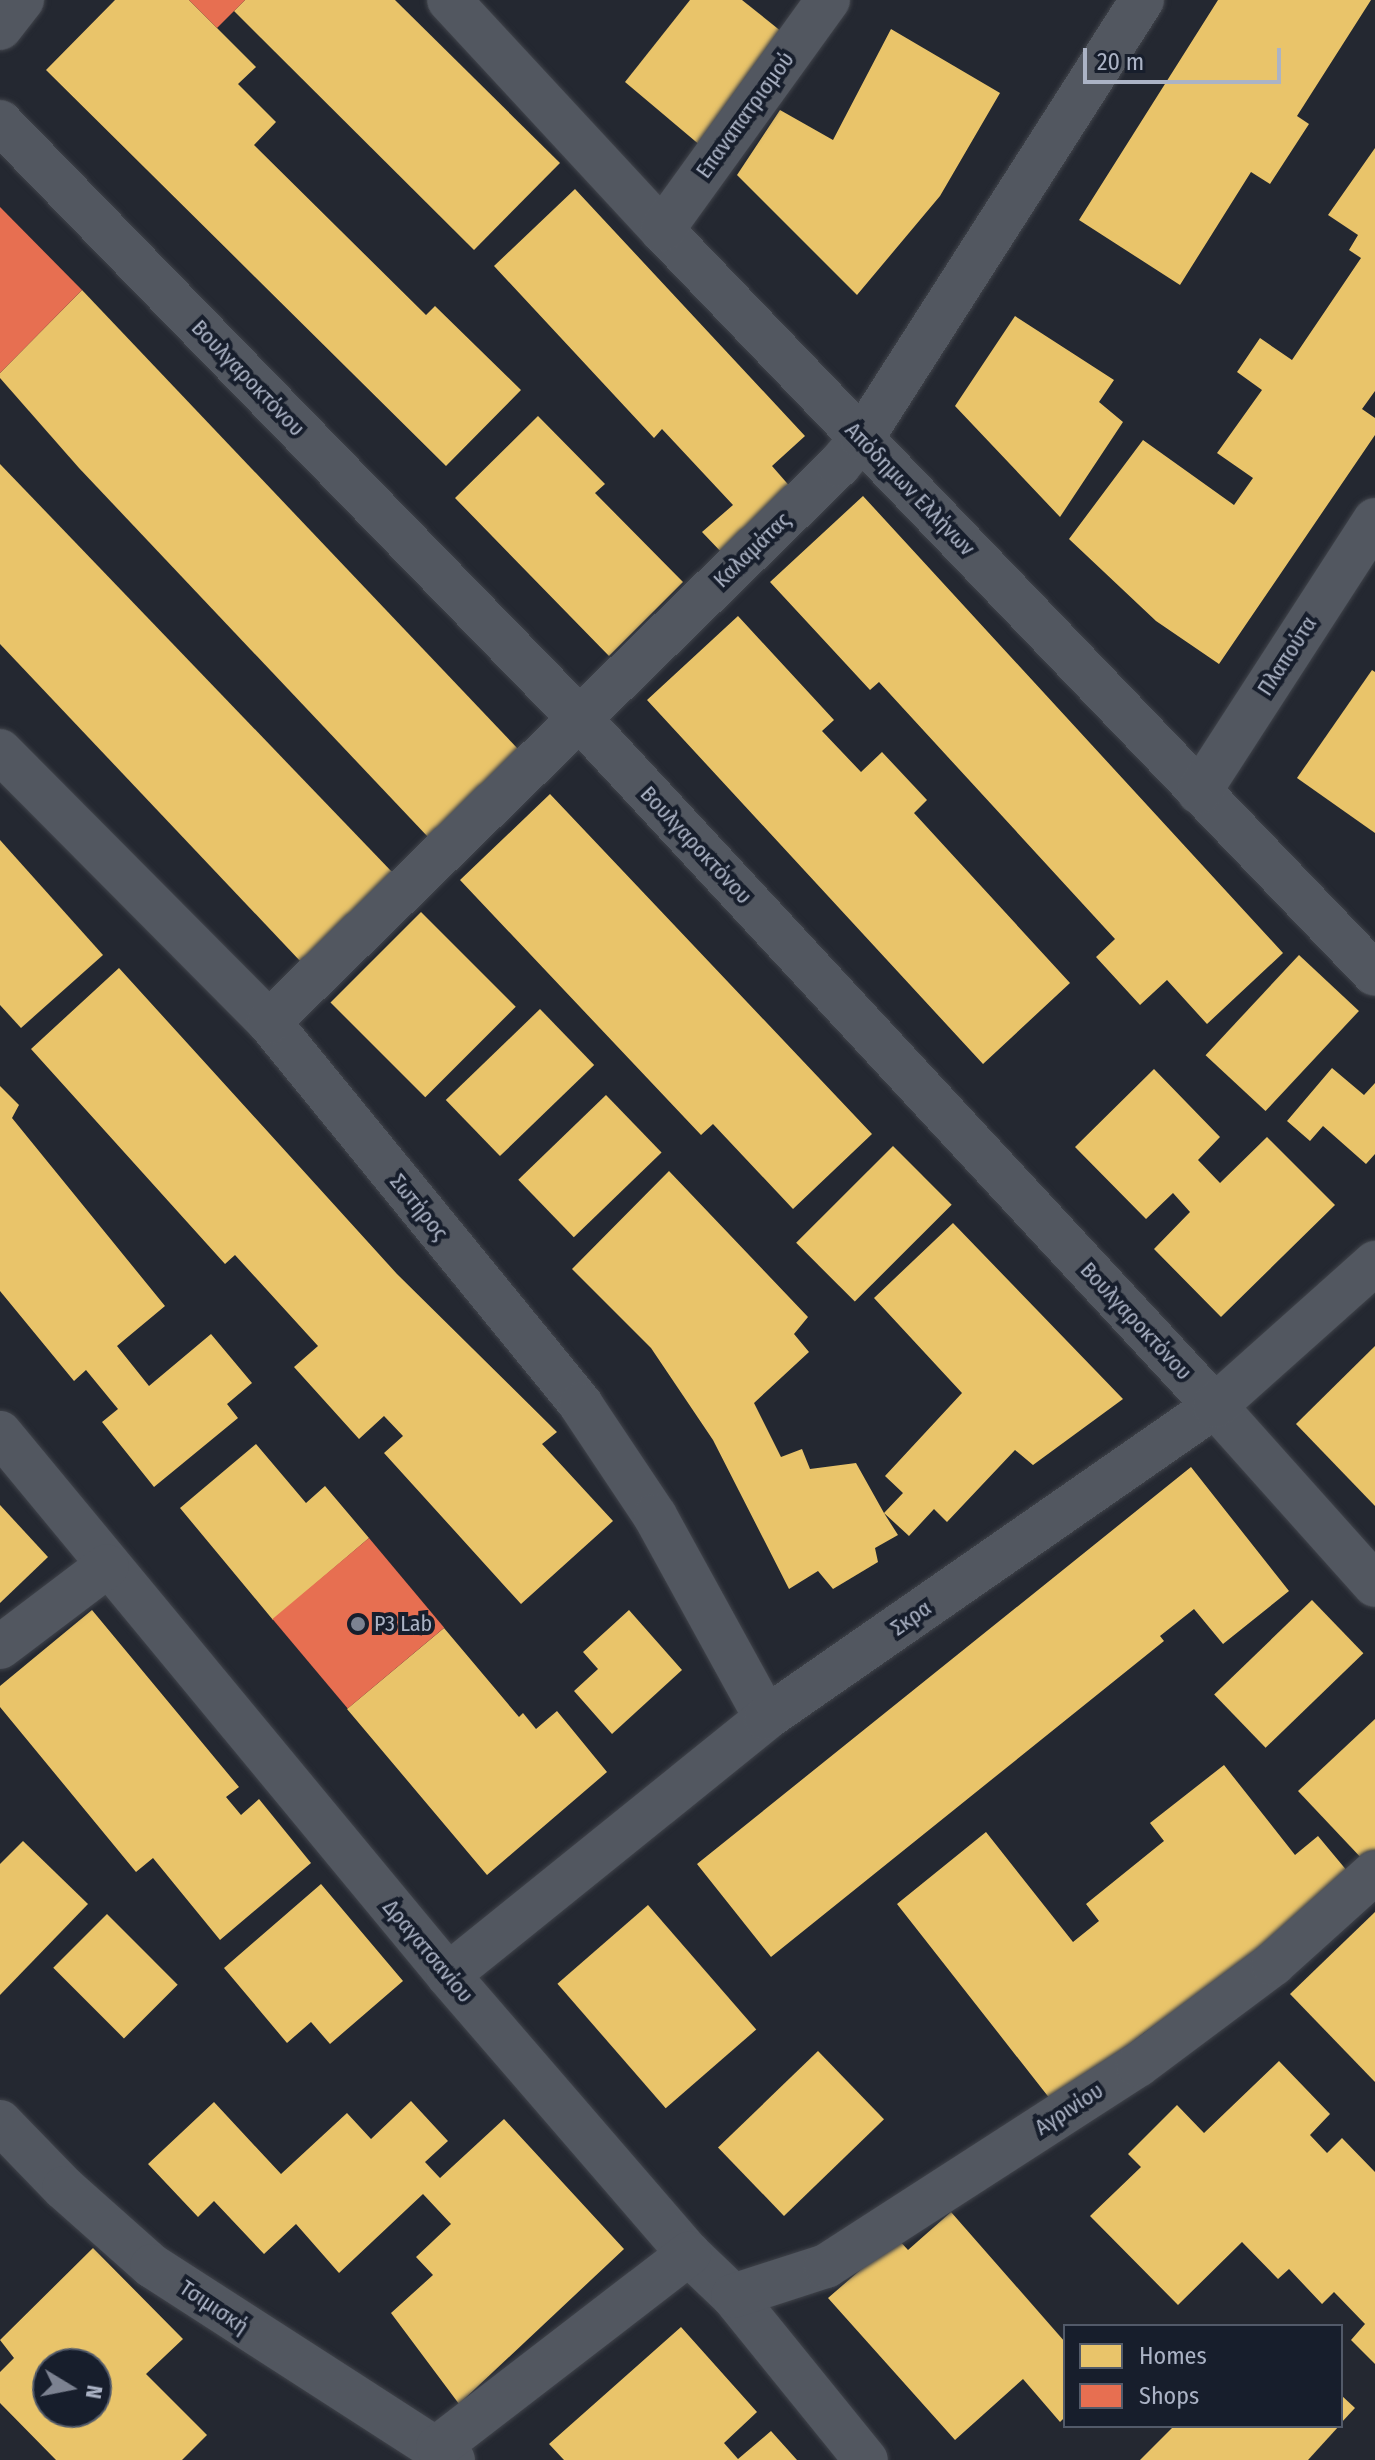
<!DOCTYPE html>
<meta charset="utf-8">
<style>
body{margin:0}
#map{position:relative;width:1375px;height:2460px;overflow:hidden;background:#242831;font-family:"Fira Sans Condensed",sans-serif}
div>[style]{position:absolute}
.homes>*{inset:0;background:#e9c46a;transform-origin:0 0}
.shops>*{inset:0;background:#e76f51;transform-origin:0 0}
.roads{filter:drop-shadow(0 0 2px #40434a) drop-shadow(0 0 2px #40434a)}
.minor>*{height:44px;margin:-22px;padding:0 22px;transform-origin:22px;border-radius:22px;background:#525760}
.dots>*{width:22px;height:22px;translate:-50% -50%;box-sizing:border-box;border:4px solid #171e2c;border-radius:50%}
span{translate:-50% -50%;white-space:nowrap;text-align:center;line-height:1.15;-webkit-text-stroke:8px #171e2c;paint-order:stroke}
.street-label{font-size:22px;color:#abb3c5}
.poi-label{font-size:22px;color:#abb3c5}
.left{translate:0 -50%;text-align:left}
.legend{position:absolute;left:1063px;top:2324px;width:280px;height:104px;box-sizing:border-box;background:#171e2c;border:2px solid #525a69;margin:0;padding:10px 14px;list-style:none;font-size:24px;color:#abb3c5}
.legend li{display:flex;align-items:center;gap:16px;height:40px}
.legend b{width:40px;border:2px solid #525a69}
.north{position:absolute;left:32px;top:2348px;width:80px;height:80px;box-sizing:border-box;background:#171e2c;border:2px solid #525a69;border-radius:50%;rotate:100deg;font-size:22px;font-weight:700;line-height:32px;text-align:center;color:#abb3c5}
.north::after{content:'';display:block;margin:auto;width:28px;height:36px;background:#7c8291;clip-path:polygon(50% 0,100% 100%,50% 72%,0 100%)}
.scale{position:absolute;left:1083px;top:48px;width:198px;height:36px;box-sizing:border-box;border:4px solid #abb3c5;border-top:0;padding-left:10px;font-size:24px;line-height:28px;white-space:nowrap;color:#abb3c5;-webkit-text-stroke:6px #171e2c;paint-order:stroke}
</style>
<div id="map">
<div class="homes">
<div style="clip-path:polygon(115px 0,189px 0,256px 67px,238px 84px,276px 122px,254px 145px,426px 315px,435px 306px,521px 390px,446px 466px,46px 70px)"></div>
<div style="clip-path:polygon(245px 0,395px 0,560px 163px,474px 250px,234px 11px)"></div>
<div style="clip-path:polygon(690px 0,742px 0,792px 40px,714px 157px,625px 82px)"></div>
<div style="clip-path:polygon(1218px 0,1371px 0,1297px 116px,1309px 124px,1270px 184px,1251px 172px,1180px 285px,1079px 220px)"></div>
<div style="clip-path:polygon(891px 29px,1000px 93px,940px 196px,857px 295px,737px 175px,780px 110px,833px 140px)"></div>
<div style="clip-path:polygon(1375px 148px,1375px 391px,1362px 409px,1375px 418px,1375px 435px,1219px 664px,1156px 621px,1069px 539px,1143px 440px,1234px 505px,1253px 478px,1217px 453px,1262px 390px,1237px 372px,1260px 338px,1292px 360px,1361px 258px,1349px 250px,1358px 235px,1328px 215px)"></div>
<div style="clip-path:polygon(575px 189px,805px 436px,772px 466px,793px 490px,724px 555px,702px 532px,733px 505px,662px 429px,654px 438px,494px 266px)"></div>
<div style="clip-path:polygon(82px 290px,519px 750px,428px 837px,79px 468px,0 378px,0 373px)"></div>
<div style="clip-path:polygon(1015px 316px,1114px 380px,1099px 402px,1123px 422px,1060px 517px,955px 406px)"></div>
<div style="clip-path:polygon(538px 416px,605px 484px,595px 493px,683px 582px,609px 656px,455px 498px)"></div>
<div style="clip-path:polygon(0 464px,393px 873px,301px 962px,0 644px)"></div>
<div style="clip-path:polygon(863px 496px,1283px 953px,1207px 1024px,1167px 980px,1140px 1005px,1096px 957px,1115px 939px,879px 682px,870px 690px,770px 582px)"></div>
<div style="clip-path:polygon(738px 616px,834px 720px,822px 731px,861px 772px,882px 752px,927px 800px,914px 813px,1070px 983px,983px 1064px,647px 700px)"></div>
<div style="clip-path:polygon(1372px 670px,1375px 672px,1375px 833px,1297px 778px)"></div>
<div style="clip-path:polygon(550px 794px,872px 1134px,793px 1209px,713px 1124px,701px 1135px,460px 880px)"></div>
<div style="clip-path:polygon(0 840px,103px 955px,21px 1028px,0 1005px)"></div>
<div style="left:421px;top:912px;width:134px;height:128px;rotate:45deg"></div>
<div style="left:1299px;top:955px;width:82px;height:137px;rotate:43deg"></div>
<div style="clip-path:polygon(119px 968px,397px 1274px,557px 1432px,542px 1444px,613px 1521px,521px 1604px,384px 1453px,403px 1436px,384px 1416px,359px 1439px,294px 1367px,318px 1346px,235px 1255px,225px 1264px,31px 1049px)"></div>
<div style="left:540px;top:1009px;width:78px;height:131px;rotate:46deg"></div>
<div style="clip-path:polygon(1332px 1068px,1364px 1095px,1375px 1083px,1375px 1154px,1366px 1164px,1323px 1126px,1310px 1141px,1287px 1121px)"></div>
<div style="clip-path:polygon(1154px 1069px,1220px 1137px,1198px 1160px,1220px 1183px,1267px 1137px,1335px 1205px,1221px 1317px,1154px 1249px,1190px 1212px,1173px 1193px,1146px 1219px,1075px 1147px)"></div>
<div style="clip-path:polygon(0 1086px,19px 1105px,12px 1118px,165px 1306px,117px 1346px,149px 1386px,211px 1334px,252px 1383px,227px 1404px,238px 1418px,154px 1487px,102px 1422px,118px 1409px,86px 1370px,74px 1381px,0 1291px)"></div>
<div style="left:606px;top:1095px;width:80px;height:122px;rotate:46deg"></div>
<div style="left:893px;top:1146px;width:83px;height:137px;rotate:45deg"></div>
<div style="clip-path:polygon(669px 1171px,808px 1317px,794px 1334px,809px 1352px,754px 1403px,781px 1457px,802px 1449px,810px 1469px,856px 1463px,884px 1513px,903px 1493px,885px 1476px,962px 1393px,874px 1298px,953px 1223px,1123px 1399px,1033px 1465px,1015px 1450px,947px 1522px,934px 1509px,909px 1536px,884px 1513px,898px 1535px,875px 1548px,878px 1562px,833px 1589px,818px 1571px,789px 1589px,713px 1440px,651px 1348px,572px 1269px)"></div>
<div style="clip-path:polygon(1375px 1346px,1375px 1506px,1296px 1424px)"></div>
<div style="clip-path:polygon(256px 1444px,306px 1503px,325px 1486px,369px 1538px,273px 1620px,180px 1508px)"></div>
<div style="clip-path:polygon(1191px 1467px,1289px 1591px,1223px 1644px,1194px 1609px,1160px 1636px,1164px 1641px,771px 1957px,697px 1864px)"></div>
<div style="clip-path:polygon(0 1505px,48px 1557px,0 1603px)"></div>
<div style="left:1312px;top:1600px;width:74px;height:136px;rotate:46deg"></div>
<div style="clip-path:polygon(92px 1610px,239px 1787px,226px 1797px,241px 1815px,259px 1799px,311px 1863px,220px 1940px,153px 1858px,136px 1872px,0 1707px,0 1686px)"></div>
<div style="clip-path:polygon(629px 1610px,682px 1670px,612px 1734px,574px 1691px,598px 1669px,583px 1652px)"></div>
<div style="clip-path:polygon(444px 1628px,519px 1717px,523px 1713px,536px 1729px,557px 1711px,607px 1772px,487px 1875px,347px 1709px)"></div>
<div style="clip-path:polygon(1375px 1719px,1375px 1853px,1365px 1862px,1298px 1791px)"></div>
<div style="clip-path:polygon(1224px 1765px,1295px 1855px,1318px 1836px,1348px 1872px,1254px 1956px,1144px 2033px,1054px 2104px,897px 1904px,986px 1832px,1073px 1942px,1099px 1921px,1086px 1904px,1164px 1841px,1150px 1823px)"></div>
<div style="clip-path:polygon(23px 1841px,88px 1904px,0 1995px,0 1864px)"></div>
<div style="clip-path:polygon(321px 1884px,403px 1981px,330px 2044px,311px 2022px,287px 2043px,224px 1968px)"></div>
<div style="left:648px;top:1905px;width:165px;height:120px;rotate:49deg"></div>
<div style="clip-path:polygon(1375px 1912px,1375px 2082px,1290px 1994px)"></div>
<div style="left:107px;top:1914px;width:100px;height:76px;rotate:45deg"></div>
<div style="left:818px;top:2051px;width:95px;height:139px;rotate:46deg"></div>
<div style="clip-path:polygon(1279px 2061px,1330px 2114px,1310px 2135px,1327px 2153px,1342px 2138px,1375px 2172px,1375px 2364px,1351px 2340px,1365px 2324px,1334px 2292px,1322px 2304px,1289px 2269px,1278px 2279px,1242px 2242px,1178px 2305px,1090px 2216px,1141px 2167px,1128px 2154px,1177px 2105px,1204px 2133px)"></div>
<div style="clip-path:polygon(411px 2101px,448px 2141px,425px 2162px,440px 2178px,504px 2119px,624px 2249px,459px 2404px,391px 2313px,433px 2275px,416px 2257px,451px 2224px,423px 2194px,339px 2273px,296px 2224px,264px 2254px,214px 2201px,198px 2217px,148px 2164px,214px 2102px,281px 2174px,347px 2113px,371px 2139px)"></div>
<div style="clip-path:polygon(951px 2212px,1065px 2342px,1065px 2417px,1060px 2422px,1023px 2379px,955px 2440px,828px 2298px,897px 2238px,908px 2250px)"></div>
<div style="clip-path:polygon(evenodd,93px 2248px,183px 2339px,146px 2374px,207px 2435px,182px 2460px,56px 2460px,0 2403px,0 2372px,14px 2358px,0 2340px,93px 2248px,48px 2364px,96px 2364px,96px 2412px,48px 2412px,48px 2364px)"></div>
<div style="clip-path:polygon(681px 2327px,757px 2412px,724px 2443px,738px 2459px,771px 2431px,797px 2460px,564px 2460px,549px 2444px)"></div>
<div style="clip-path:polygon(1341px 2395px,1355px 2408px,1341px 2423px)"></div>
<div style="clip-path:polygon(1174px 2426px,1339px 2426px,1308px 2460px,1140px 2460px)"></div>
</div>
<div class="shops">
<div style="clip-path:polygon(189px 0,245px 0,217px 28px)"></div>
<div style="clip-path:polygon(0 207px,82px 290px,0 373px)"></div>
<div style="left:369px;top:1538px;width:117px;height:126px;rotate:50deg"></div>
</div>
<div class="roads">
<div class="minor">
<div style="left:449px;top:0;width:313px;rotate:47.2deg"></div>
<div style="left:662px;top:230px;width:1030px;rotate:46.22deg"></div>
<div style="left:0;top:28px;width:36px;rotate:-52deg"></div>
<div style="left:0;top:122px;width:831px;rotate:45.83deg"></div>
<div style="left:579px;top:718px;width:937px;rotate:47.25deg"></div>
<div style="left:1215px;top:1406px;width:240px;rotate:48.2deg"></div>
<div style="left:662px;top:230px;width:284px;rotate:-54.2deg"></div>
<div style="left:0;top:751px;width:382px;rotate:45.2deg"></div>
<div style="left:269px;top:1022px;width:494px;rotate:50.8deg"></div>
<div style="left:581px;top:1405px;width:133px;rotate:56.3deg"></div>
<div style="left:655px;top:1516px;width:230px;rotate:61.2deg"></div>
<div style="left:1199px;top:792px;width:324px;rotate:-57.1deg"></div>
<div style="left:269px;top:1022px;width:797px;rotate:-44.34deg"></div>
<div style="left:839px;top:465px;width:35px;rotate:-50deg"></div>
<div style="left:862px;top:438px;width:520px;rotate:-57.41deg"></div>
<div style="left:0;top:1433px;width:703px;rotate:50.42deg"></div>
<div style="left:448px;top:1975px;width:369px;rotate:49.2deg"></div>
<div style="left:689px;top:2254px;width:61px;rotate:43.7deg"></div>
<div style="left:733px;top:2296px;width:211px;rotate:51deg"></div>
<div style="left:0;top:1647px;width:134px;rotate:-37.1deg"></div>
<div style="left:448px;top:1975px;width:409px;rotate:-38.9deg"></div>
<div style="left:766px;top:1718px;width:547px;rotate:-34.79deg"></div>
<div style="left:1215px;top:1406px;width:215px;rotate:-41.8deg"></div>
<div style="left:0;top:2122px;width:92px;rotate:45.9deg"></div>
<div style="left:64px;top:2188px;width:118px;rotate:41.6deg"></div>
<div style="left:152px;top:2266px;width:358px;rotate:32.8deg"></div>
<div style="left:733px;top:2296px;width:98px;rotate:-17.9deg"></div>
<div style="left:826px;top:2266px;width:371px;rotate:-32.8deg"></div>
<div style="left:1138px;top:2065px;width:169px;rotate:-36.8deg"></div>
<div style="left:1273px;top:1964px;width:137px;rotate:-42deg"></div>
<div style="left:438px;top:2447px;width:317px;rotate:-37.6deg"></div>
</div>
</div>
<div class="dots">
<div style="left:358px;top:1624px;background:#7c8291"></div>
</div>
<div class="street-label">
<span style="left:745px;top:115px;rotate:-54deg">Επαναπατρισμού</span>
<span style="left:248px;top:378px;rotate:46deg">Βουλγαροκτόνου</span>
<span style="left:910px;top:489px;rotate:46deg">Απόδημων Ελλήνων</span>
<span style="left:752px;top:550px;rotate:-44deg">Καλαμάτας</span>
<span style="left:1287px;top:656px;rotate:-57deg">Πλαπούτα</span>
<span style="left:696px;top:845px;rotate:47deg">Βουλγαροκτόνου</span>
<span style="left:419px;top:1207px;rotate:51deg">Σωτήρος</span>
<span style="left:1136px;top:1321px;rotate:47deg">Βουλγαροκτόνου</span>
<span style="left:911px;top:1618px;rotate:-35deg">Σκρα</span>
<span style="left:428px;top:1951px;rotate:50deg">Δραγατσανίου</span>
<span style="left:1069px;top:2109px;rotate:-33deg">Αγρινίου</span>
<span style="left:214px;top:2307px;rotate:34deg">Τσιμισκή</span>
</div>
<div class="poi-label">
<span class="left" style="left:374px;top:1624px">P3 Lab</span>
</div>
<ul class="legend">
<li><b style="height:22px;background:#e9c46a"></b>Homes</li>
<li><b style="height:22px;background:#e76f51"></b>Shops</li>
</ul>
<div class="north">N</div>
<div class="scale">20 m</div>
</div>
